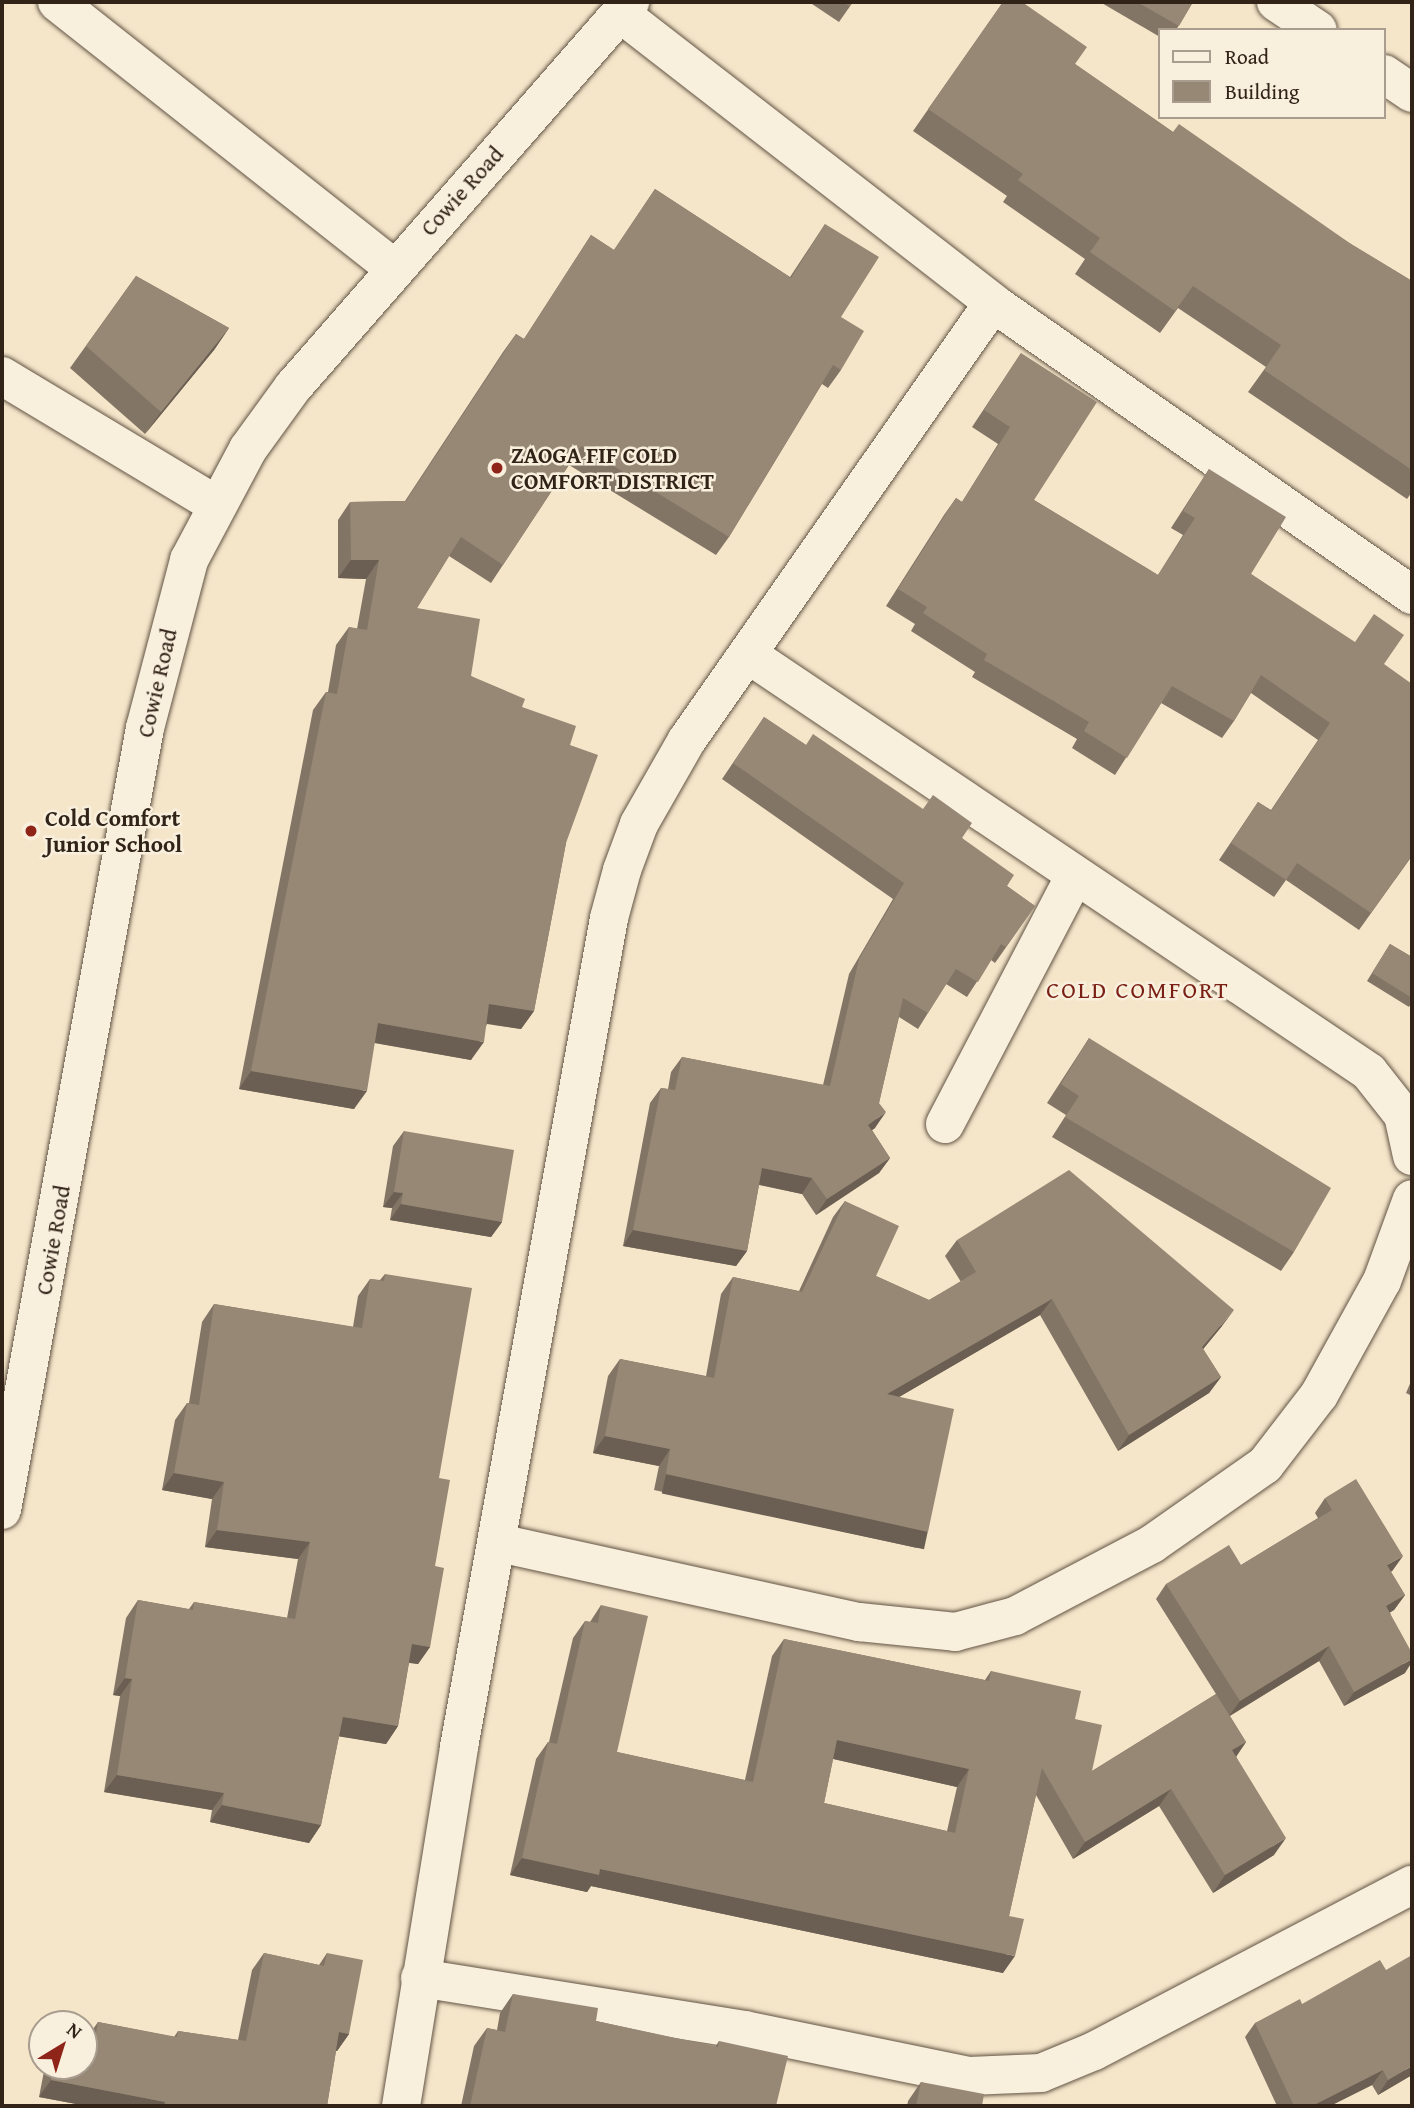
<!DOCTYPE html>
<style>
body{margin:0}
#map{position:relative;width:1414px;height:2108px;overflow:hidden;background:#f5e6ca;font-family:"Gentium Book Plus",serif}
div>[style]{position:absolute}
.roads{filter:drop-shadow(0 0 2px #625444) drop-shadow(0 0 2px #625444)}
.minor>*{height:38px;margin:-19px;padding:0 19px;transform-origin:19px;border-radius:19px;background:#f8efdd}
.wall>*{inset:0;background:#827565}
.shaded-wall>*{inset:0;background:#6a5f52;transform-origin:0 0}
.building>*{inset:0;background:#978875}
.dots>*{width:19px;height:19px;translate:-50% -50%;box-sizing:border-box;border:4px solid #f8efdd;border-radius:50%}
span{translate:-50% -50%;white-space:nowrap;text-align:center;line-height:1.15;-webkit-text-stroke:5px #f8efdd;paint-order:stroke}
.street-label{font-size:23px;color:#312318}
.poi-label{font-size:23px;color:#312318;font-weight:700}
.left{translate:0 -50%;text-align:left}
.neighbourhood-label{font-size:24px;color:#7a1f14;letter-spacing:2px}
.frame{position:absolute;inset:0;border:4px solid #312318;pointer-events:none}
.legend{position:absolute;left:1158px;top:28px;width:228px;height:91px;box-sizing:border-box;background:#f8efdd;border:2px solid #a89d8e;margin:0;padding:9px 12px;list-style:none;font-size:21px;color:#312318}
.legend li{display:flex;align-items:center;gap:14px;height:35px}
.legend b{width:35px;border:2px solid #a89d8e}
.north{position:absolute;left:28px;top:2010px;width:70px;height:70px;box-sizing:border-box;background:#f8efdd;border:2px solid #a89d8e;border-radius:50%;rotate:38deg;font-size:19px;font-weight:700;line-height:28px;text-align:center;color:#312318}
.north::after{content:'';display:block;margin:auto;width:24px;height:32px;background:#8f2418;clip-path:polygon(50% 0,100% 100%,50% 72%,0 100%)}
</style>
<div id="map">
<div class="roads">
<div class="minor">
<div style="left:57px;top:2px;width:428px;rotate:38.3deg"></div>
<div style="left:1276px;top:2px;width:50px;rotate:33.7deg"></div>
<div style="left:621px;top:14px;width:471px;rotate:37.8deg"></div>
<div style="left:993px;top:303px;width:511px;rotate:34.87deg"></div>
<div style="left:1384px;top:74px;width:34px;rotate:34deg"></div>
<div style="left:2px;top:376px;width:249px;rotate:31deg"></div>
<div style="left:749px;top:655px;width:747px;rotate:33.92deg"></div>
<div style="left:1369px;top:1072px;width:55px;rotate:51.7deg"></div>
<div style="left:1403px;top:1115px;width:42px;rotate:77.6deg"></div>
<div style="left:945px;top:1124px;width:279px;rotate:-62.4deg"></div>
<div style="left:2px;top:1510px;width:795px;rotate:-79.64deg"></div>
<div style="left:145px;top:728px;width:174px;rotate:-75.3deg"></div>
<div style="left:189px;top:560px;width:126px;rotate:-62deg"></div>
<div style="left:248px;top:449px;width:77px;rotate:-54deg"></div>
<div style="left:293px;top:387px;width:512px;rotate:-48.8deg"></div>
<div style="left:499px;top:1543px;width:369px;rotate:12.4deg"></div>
<div style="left:859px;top:1622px;width:97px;rotate:5.9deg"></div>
<div style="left:955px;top:1632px;width:62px;rotate:-14.9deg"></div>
<div style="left:1015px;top:1616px;width:155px;rotate:-27.7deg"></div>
<div style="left:1152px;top:1544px;width:138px;rotate:-35deg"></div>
<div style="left:1265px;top:1465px;width:88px;rotate:-52.4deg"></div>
<div style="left:1319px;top:1395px;width:130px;rotate:-61.1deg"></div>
<div style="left:1382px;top:1281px;width:87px;rotate:-69.9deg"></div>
<div style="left:420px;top:1978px;width:329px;rotate:9.1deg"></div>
<div style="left:745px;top:2030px;width:229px;rotate:11.6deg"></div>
<div style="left:969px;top:2076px;width:72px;rotate:-2.4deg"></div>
<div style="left:1041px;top:2073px;width:57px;rotate:-22.5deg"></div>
<div style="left:1094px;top:2051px;width:359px;rotate:-27.6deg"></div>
<div style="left:401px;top:2106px;width:364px;rotate:-80.8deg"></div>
<div style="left:459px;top:1747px;width:842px;rotate:-79.74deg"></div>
<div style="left:609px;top:918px;width:50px;rotate:-74.8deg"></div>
<div style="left:622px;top:870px;width:49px;rotate:-69.7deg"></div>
<div style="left:639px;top:824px;width:97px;rotate:-60.3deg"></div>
<div style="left:687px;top:740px;width:533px;rotate:-55deg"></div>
</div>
</div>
<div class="wall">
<div style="clip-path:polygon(809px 2px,853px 2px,839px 22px)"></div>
<div style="clip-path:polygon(1003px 2px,1075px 64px,1173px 132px,1351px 244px,1412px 281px,1412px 492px,1407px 499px,1248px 392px,1266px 367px,1178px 308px,1160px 333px,1075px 274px,1085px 259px,1003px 202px,1007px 196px,913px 131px)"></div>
<div style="clip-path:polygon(1100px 2px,1193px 2px,1176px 30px,1160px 30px,1160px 37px)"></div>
<div style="clip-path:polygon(655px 189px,790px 277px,825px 224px,841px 317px,841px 370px,828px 388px,822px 384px,729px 537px,716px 555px,569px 465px,491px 583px,449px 556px,417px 608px,471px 676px,522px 707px,570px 745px,566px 843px,534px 1011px,521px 1029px,487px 1024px,471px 1060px,374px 1043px,354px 1109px,239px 1089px,313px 710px,326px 692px,328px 692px,336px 645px,349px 627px,357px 629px,366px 579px,338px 578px,338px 520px,350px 502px,405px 501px,503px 352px,516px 334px,524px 339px,591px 235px,614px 250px)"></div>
<div style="clip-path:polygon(136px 276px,229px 328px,214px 350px,145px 434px,70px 368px)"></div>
<div style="clip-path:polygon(1021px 353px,1034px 500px,1158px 575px,1183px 535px,1171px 528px,1209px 469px,1251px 574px,1384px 664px,1412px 856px,1359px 930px,1286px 880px,1274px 897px,1219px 860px,1258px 802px,1271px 810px,1318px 740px,1251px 693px,1234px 721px,1222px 738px,1161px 703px,1115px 775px,1072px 748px,1077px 739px,972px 677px,975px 672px,911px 631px,915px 624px,886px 606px,944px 515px,956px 498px,962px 502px,998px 444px,972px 427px)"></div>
<div style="clip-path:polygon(764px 717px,806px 745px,962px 838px,1007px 886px,1035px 906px,995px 963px,991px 960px,967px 997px,946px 984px,918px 1029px,899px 1017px,879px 1103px,875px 1128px,872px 1130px,890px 1158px,879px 1173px,816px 1215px,802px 1194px,759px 1185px,747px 1251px,736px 1266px,623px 1246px,650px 1103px,661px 1088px,668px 1089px,671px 1072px,682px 1057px,823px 1085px,849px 974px,893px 899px,722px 779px)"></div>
<div style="clip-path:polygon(1390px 944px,1412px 957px,1412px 1002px,1409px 1007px,1367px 981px)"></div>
<div style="clip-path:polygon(1089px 1038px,1294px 1252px,1281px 1271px,1052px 1137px,1066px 1115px,1047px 1103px)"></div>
<div style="clip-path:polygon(404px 1131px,502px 1222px,491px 1237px,390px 1220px,392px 1208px,383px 1207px,393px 1146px)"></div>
<div style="clip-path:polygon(845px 1201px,876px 1276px,929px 1300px,961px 1282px,945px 1256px,957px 1240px,1222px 1326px,1203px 1349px,1221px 1377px,1209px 1393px,1118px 1451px,1040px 1315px,899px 1397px,917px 1548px,654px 1490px,659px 1466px,593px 1453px,608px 1376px,620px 1359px,706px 1376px,721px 1294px,733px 1277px,799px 1291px,833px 1217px)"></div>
<div style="clip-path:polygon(385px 1274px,439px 1478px,430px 1647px,418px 1664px,409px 1663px,398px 1726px,386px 1744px,339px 1736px,321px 1825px,309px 1843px,210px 1822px,212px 1810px,104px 1792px,120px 1696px,113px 1695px,126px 1618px,138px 1600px,189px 1609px,194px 1602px,287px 1618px,298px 1559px,205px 1547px,212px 1499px,162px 1490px,175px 1420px,187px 1403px,189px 1403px,202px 1322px,214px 1304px,353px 1327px,358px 1296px,370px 1279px,380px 1280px)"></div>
<div style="clip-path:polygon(1412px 1379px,1412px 1396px,1406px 1393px)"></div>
<div style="clip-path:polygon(evenodd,1325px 1498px,1393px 1570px,1391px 1572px,1405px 1595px,1394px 1610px,1390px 1612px,1405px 1673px,1344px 1706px,1319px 1661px,1230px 1716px,1246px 1742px,1236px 1756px,1274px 1855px,1213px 1893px,1159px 1806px,1073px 1859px,1036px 1795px,1009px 1916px,1003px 1973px,591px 1886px,587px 1892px,510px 1875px,536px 1759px,548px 1742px,549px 1742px,573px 1638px,585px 1621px,590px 1622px,601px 1605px,617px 1752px,745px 1780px,772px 1656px,784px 1639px,985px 1680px,991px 1671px,1075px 1719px,1092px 1771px,1216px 1694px,1156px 1599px,1166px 1584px,1241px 1565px,1318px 1518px,1315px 1513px,1325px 1498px,833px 1759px,957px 1787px,947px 1831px,824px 1803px,833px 1759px)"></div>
<div style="clip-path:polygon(264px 1953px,319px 1965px,327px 1953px,349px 2034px,337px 2051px,336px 2051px,327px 2106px,87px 2106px,39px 2097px,45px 2066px,84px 2066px,86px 2039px,98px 2022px,174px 2037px,178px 2031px,238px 2040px,252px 1970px)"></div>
<div style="clip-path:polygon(513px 1994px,596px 2021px,715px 2047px,719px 2041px,776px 2106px,461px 2106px,474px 2046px,487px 2028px,497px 2030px,500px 2013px)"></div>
<div style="clip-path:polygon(1302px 2004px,1412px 2075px,1378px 2095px,1372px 2085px,1330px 2106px,1277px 2106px,1245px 2037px,1255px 2023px)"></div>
<div style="clip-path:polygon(921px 2082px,982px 2106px,907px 2106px,908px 2101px)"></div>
</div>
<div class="shaded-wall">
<div style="clip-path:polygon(229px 328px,214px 350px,145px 434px,161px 412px)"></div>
<div style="clip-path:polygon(351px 560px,379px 560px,366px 579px,338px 578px)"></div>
<div style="clip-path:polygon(489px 1004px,534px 1011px,521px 1029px,477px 1022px)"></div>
<div style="clip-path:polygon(378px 1023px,484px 1042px,471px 1060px,365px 1041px)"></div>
<div style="clip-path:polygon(251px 1071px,367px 1091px,354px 1109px,239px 1089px)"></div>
<div style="clip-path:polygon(886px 1112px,875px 1128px,858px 1140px,868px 1125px)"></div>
<div style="clip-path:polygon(890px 1158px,879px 1173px,816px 1215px,827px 1199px)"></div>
<div style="clip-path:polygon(762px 1168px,812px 1178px,802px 1194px,752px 1183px)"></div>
<div style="clip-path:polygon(394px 1192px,403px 1193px,392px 1208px,383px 1207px)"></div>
<div style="clip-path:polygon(401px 1204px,502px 1222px,491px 1237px,390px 1220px)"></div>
<div style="clip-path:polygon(633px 1230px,747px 1251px,736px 1266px,623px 1246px)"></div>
<div style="clip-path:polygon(1052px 1299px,1040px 1315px,875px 1411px,887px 1394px)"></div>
<div style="clip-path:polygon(1234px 1310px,1222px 1326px,1191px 1364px,1202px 1347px)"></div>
<div style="clip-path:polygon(1221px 1377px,1209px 1393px,1118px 1451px,1129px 1435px)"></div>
<div style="clip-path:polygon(605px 1436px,670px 1449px,659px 1466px,593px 1453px)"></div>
<div style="clip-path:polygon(174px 1473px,224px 1482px,212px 1499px,162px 1490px)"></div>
<div style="left:666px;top:1474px;width:268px;height:20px;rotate:12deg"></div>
<div style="clip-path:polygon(217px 1530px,310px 1542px,298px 1559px,205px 1547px)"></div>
<div style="clip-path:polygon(1403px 1556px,1393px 1570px,1377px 1580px,1387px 1565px)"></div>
<div style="clip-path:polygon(1405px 1595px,1394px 1610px,1376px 1621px,1386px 1606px)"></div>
<div style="clip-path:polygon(412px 1644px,430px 1647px,418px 1664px,400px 1661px)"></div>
<div style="clip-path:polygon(1329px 1646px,1319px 1661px,1229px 1716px,1240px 1701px)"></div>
<div style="clip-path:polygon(1412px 1659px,1412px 1662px,1405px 1673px,1344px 1706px,1354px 1692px)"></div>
<div style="clip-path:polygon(125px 1678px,132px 1679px,120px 1696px,113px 1695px)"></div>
<div style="clip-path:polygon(343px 1717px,398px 1726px,386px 1744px,330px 1735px)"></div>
<div style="clip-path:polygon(837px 1740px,969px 1769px,957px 1787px,825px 1757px)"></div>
<div style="clip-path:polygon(1246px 1742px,1234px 1760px,1232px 1750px)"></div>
<div style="clip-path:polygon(117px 1775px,224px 1793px,212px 1810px,104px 1792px)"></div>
<div style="clip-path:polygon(1171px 1789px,1159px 1806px,1073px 1859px,1085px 1842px)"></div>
<div style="clip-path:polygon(222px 1805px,321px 1825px,309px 1843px,210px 1822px)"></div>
<div style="clip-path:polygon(1286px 1838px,1274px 1855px,1213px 1893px,1225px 1875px)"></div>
<div style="clip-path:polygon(522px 1858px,600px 1869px,1015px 1956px,1003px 1973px,591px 1886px,587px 1892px,510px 1875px)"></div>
<div style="clip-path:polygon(339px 2032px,349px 2034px,337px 2051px,327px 2049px)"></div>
<div style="clip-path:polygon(1412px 2066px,1412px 2075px,1378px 2095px,1388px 2080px)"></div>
<div style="clip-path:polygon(1383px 2070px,1372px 2085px,1330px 2106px,1312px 2106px)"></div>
<div style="clip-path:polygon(51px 2080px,165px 2102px,162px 2106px,87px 2106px,39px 2097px)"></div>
</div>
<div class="building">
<div style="clip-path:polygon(843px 2px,853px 2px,849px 6px)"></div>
<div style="clip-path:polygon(1003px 2px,1022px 2px,1087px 47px,1075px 64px,1173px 132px,1179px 124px,1351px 244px,1412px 281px,1412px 470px,1264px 370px,1281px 345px,1193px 286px,1175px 311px,1090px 252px,1100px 238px,1018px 180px,1023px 174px,928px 109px)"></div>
<div style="clip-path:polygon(1137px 2px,1193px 2px,1179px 26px)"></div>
<div style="clip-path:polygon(655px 189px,791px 278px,825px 224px,879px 257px,841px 317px,864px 331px,841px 370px,833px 365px,729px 537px,581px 446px,503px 565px,461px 537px,417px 608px,480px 619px,471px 676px,525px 699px,522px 707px,576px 726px,570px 745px,598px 755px,566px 843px,534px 1011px,489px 1004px,484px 1042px,378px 1023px,367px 1091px,251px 1071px,326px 692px,337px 694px,349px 627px,367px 630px,379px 560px,351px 560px,350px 502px,406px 501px,516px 334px,524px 339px,591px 235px,614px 250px)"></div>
<div style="clip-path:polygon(136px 276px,229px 328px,161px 412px,86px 346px)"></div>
<div style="clip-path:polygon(1021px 353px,1097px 402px,1034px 500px,1158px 575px,1195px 518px,1183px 511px,1209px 469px,1286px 517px,1251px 574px,1355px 642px,1374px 614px,1404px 635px,1384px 664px,1412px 684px,1412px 855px,1371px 913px,1297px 863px,1286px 880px,1231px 843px,1258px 802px,1271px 811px,1330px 723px,1261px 675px,1234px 721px,1172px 686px,1127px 758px,1084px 731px,1089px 722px,984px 660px,987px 654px,923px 613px,927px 607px,898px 589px,956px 498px,962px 502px,1010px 427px,984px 410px)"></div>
<div style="clip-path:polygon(764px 717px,806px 745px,813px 734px,923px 809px,933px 795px,972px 823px,962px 838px,1014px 875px,1007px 886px,1035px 906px,1006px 947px,1001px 944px,978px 982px,956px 969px,928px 1013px,903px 998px,879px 1103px,886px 1112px,868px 1125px,890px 1158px,827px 1199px,812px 1178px,762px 1168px,747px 1251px,633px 1230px,661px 1088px,675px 1090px,682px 1057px,830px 1086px,859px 959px,904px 883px,733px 763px)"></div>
<div style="clip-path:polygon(1390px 944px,1412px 957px,1412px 998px,1372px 973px)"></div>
<div style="clip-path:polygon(1089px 1038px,1331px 1188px,1294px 1252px,1065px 1117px,1079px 1096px,1061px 1084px)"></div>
<div style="clip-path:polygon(404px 1131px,514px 1150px,502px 1222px,401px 1204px,403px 1193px,394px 1192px)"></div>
<div style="clip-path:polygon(1069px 1170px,1234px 1310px,1202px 1347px,1221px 1377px,1129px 1435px,1052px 1299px,887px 1394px,954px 1409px,928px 1532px,666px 1474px,670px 1449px,605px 1436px,620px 1359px,714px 1378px,733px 1277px,802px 1292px,845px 1201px,899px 1226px,876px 1276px,929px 1300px,976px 1272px,957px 1240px)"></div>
<div style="clip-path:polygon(385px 1274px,472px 1288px,439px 1478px,450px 1480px,435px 1566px,444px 1568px,430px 1647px,412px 1644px,398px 1726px,343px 1717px,321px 1825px,222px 1805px,224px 1793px,117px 1775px,132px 1679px,125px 1678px,138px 1600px,193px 1610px,194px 1602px,295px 1619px,310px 1542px,217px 1530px,224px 1482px,174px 1473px,187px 1403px,199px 1405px,214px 1304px,362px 1328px,370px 1279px,384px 1281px)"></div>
<div style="clip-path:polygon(1356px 1479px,1403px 1556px,1387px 1565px,1405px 1595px,1386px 1606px,1412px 1653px,1412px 1659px,1354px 1692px,1329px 1646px,1240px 1701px,1166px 1584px,1229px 1545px,1241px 1565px,1332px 1510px,1325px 1498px)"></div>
<div style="clip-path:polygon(evenodd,601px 1605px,648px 1616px,617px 1752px,753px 1782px,784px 1639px,989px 1681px,991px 1671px,1081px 1691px,1075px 1719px,1102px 1725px,1092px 1771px,1216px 1694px,1246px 1742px,1232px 1750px,1286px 1838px,1225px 1875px,1171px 1789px,1085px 1842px,1042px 1768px,1009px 1916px,1024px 1919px,1015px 1956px,600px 1869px,599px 1875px,522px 1858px,548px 1742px,557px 1744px,585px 1621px,598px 1623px,601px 1605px,837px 1740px,969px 1769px,955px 1833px,824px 1803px,837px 1740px)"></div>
<div style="clip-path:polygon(264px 1953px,324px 1966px,327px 1953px,363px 1960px,349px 2034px,339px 2032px,327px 2106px,166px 2106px,165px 2102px,51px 2080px,54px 2066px,84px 2066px,84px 2042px,94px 2044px,98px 2022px,177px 2037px,178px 2031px,246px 2041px)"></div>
<div style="clip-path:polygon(1412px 1955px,1412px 2066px,1388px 2080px,1383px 2070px,1312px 2106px,1294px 2106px,1255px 2023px,1300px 1999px,1302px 2004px,1380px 1960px,1386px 1970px)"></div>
<div style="clip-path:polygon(513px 1994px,598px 2008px,596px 2021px,718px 2047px,719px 2041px,788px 2056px,776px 2106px,470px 2106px,487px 2028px,505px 2032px)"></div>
<div style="clip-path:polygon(921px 2082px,984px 2094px,982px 2106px,916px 2106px)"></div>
</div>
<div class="dots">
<div style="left:497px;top:468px;background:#8f2418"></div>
<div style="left:31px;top:831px;background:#8f2418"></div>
</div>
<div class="street-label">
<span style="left:462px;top:191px;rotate:-48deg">Cowie Road</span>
<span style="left:157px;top:683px;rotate:-77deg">Cowie Road</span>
<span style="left:53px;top:1240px;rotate:-80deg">Cowie Road</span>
</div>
<div class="poi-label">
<span class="left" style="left:511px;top:468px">ZAOGA FIF COLD<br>COMFORT DISTRICT</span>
<span class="left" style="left:45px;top:831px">Cold Comfort<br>Junior School</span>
</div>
<div class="neighbourhood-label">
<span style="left:1138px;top:990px">COLD COMFORT</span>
</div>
<div class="frame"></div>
<ul class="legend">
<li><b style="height:9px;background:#f8efdd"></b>Road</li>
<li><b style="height:19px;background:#978875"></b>Building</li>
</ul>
<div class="north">N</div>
</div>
